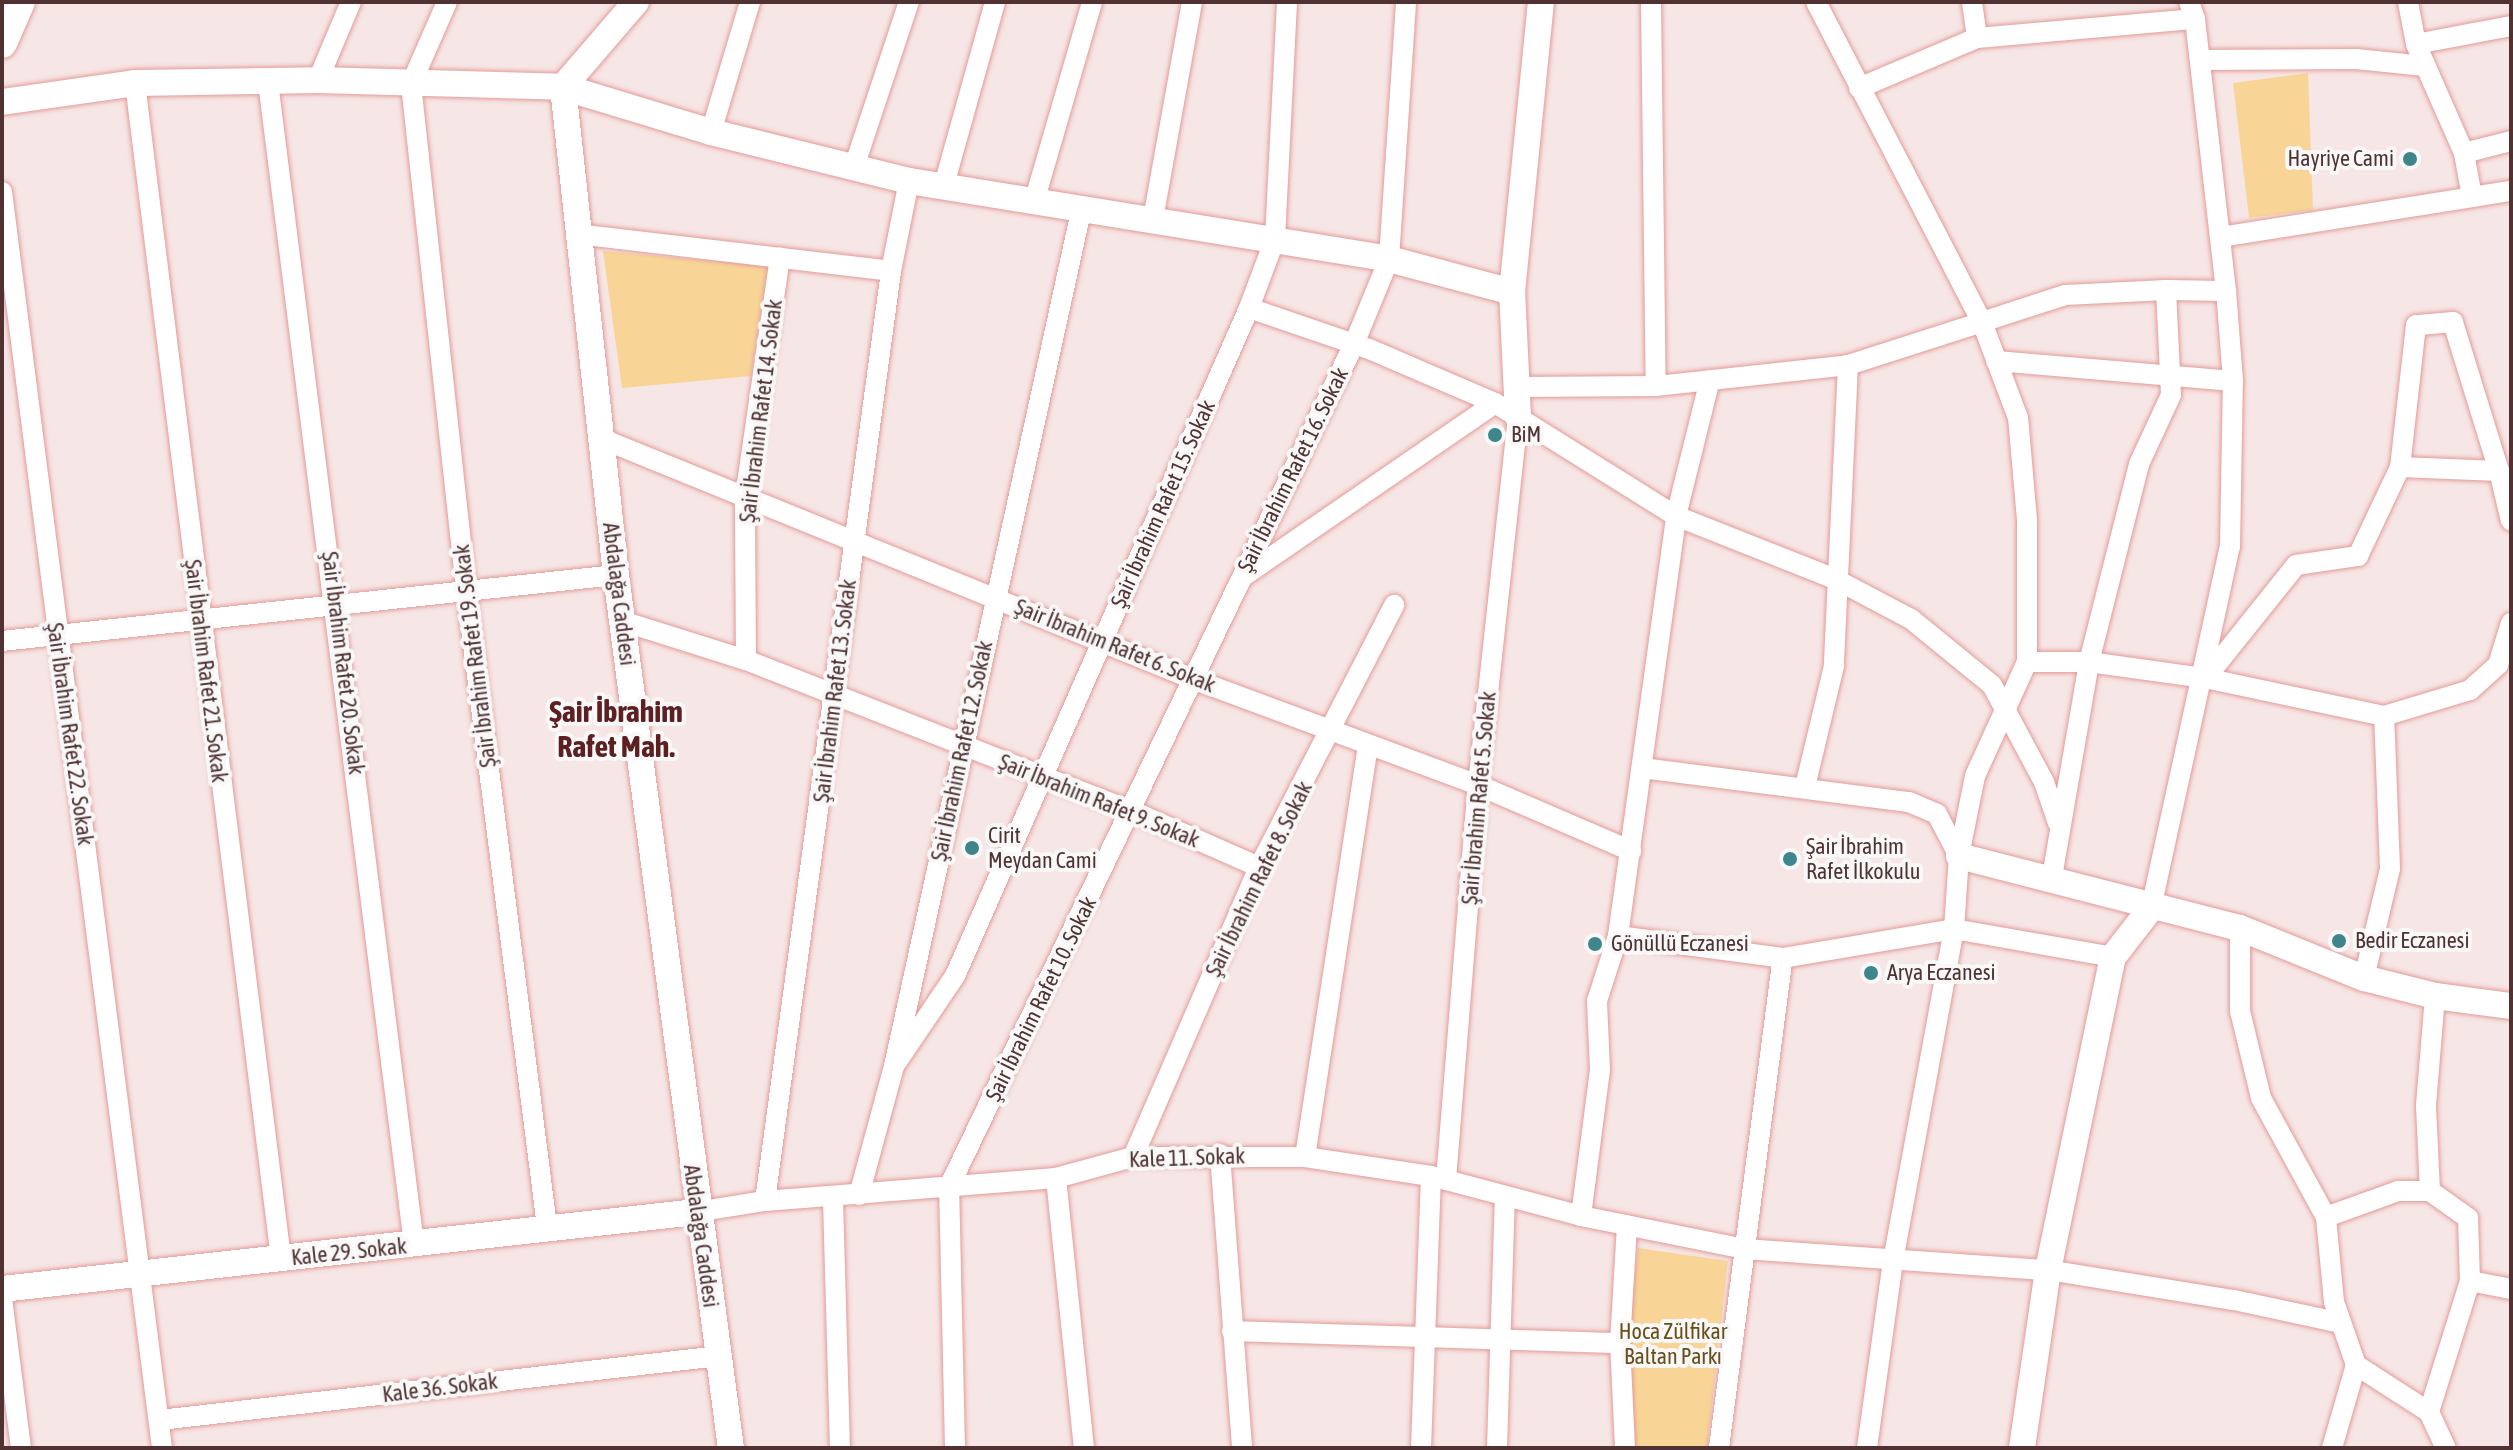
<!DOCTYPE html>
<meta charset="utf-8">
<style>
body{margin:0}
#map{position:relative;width:2513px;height:1450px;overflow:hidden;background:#f6e6e5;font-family:"Asap Condensed",sans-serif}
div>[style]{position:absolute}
.green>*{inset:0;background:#f8d597}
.roads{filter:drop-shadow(0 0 2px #e49b98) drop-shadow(0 0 2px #e49b98)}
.minor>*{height:20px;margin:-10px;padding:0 10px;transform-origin:10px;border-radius:10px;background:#fff}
.tertiary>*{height:26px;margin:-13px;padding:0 13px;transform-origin:13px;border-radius:13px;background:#fff}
.secondary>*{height:30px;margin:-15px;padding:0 15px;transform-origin:15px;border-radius:15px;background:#fff}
.dots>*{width:22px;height:22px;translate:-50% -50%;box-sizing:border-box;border:4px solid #f8f8f8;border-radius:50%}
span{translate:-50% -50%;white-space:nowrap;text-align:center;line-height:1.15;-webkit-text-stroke:8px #f8f8f8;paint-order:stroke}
.poi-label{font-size:22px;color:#513232}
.right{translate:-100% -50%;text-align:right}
.left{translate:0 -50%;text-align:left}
.street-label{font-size:22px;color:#513232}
.park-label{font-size:22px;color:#694e19}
.district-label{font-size:30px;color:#5d2022;font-weight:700}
.frame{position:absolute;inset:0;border:4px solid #513232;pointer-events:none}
</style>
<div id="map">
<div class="green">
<div style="clip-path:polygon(2308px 73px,2313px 210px,2249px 218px,2233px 83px)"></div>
<div style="clip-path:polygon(603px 251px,768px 266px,751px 376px,622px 388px)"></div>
<div style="clip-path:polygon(1638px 1248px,1728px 1261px,1707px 1448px,1632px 1448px,1627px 1344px)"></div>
</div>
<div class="roads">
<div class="minor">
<div style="left:447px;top:2px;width:90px;rotate:113.7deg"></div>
<div style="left:411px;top:84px;width:508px;rotate:83.78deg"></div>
<div style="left:466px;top:589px;width:643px;rotate:82.76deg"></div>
<div style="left:1651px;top:2px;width:384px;rotate:89.3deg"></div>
<div style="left:1816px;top:2px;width:360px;rotate:62.6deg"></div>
<div style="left:1982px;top:322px;width:87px;rotate:-18deg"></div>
<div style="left:2065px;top:295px;width:101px;rotate:-2.8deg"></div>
<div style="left:1972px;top:2px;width:36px;rotate:82deg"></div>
<div style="left:2416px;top:44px;width:97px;rotate:-10.7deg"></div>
<div style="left:2200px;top:60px;width:156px;rotate:-0.4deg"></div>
<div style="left:2356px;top:59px;width:69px;rotate:5.8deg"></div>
<div style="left:318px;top:80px;width:85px;rotate:-67.1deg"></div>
<div style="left:268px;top:82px;width:1171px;rotate:82.84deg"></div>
<div style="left:135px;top:83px;width:1185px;rotate:82.92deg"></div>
<div style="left:1859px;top:88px;width:128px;rotate:-23deg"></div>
<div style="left:1977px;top:38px;width:219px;rotate:-5deg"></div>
<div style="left:711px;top:132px;width:136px;rotate:-73.3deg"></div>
<div style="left:2464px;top:153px;width:49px;rotate:-14.3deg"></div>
<div style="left:854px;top:167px;width:174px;rotate:-71.6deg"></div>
<div style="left:944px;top:185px;width:190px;rotate:-74.4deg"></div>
<div style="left:2px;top:192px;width:1266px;rotate:82.74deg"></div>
<div style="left:2472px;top:197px;width:39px;rotate:-9deg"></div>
<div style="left:1034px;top:202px;width:208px;rotate:-73.8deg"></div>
<div style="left:1153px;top:219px;width:220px;rotate:-79.8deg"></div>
<div style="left:577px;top:234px;width:316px;rotate:6.7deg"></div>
<div style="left:2220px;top:237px;width:255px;rotate:-9deg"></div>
<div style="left:2472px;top:197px;width:45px;rotate:-100.3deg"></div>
<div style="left:2464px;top:153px;width:119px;rotate:-113.8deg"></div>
<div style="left:2416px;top:44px;width:43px;rotate:-100.8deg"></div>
<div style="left:1249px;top:308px;width:127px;rotate:18.9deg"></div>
<div style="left:1369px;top:349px;width:137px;rotate:23.2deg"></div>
<div style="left:1495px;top:403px;width:213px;rotate:32deg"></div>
<div style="left:1676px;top:516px;width:171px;rotate:21.6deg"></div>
<div style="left:1835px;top:579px;width:86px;rotate:27.8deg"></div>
<div style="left:1911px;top:619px;width:104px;rotate:39.2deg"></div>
<div style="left:1992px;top:685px;width:110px;rotate:61.8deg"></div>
<div style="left:2044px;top:782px;width:43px;rotate:71.1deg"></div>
<div style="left:1996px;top:361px;width:238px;rotate:4.8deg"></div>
<div style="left:1520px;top:387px;width:136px;rotate:-0.4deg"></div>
<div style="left:1656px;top:386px;width:193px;rotate:-6.2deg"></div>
<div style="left:600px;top:438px;width:640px;rotate:22.12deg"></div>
<div style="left:1193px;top:679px;width:304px;rotate:20.4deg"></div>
<div style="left:1478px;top:785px;width:167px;rotate:23.3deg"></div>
<div style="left:2499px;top:471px;width:51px;rotate:76.5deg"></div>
<div style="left:1245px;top:575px;width:303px;rotate:-34.5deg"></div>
<div style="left:622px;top:621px;width:130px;rotate:17.5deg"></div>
<div style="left:746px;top:660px;width:414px;rotate:21.4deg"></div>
<div style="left:1132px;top:811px;width:139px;rotate:23.8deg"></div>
<div style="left:2px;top:641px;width:618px;rotate:-6.14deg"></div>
<div style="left:746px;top:660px;width:163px;rotate:-90.4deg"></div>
<div style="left:745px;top:497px;width:242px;rotate:-81.7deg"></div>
<div style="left:2027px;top:662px;width:62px"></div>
<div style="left:2089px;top:662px;width:117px;rotate:7.9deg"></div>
<div style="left:2205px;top:678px;width:183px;rotate:12deg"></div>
<div style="left:2208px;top:675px;width:141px;rotate:-51.3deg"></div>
<div style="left:2296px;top:565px;width:63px;rotate:-8.3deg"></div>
<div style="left:2358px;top:556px;width:98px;rotate:-64.7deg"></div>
<div style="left:2400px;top:467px;width:99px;rotate:2.3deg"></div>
<div style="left:2499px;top:471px;width:156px;rotate:-107.2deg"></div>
<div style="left:2453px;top:322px;width:37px;rotate:175deg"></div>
<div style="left:2416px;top:325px;width:143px;rotate:96.4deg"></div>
<div style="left:1642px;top:768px;width:269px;rotate:7.3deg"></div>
<div style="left:1909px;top:802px;width:30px;rotate:23deg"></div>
<div style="left:1937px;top:814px;width:47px;rotate:62.4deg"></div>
<div style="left:2052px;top:877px;width:218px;rotate:-80.2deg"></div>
<div style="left:2089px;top:662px;width:204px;rotate:-75.8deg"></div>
<div style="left:2139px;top:464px;width:76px;rotate:-65.1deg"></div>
<div style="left:2171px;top:395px;width:105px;rotate:-92.7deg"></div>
<div style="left:2166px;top:290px;width:60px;rotate:1deg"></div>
<div style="left:2151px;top:908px;width:370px;rotate:-77.7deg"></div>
<div style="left:2230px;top:547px;width:166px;rotate:-89deg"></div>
<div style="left:2233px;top:381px;width:90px;rotate:-94.4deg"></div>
<div style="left:2226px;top:291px;width:274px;rotate:-96.5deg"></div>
<div style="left:2195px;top:19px;width:18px;rotate:-109deg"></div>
<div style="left:2240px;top:928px;width:83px;rotate:90deg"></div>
<div style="left:2240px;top:1011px;width:89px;rotate:76.4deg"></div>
<div style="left:2261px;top:1098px;width:136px;rotate:61.4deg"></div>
<div style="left:1618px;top:936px;width:166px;rotate:7.6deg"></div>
<div style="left:1783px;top:958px;width:173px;rotate:-9.6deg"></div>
<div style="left:1954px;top:929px;width:73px;rotate:-86.1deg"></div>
<div style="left:1959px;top:856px;width:82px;rotate:-78.7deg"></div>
<div style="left:1975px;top:776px;width:125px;rotate:-65.5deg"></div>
<div style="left:2027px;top:662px;width:142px;rotate:-90deg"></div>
<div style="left:2027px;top:520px;width:102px;rotate:-95deg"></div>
<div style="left:2018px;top:418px;width:103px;rotate:-110.6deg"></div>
<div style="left:1982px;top:322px;width:141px;rotate:162.2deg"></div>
<div style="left:1848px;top:365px;width:301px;rotate:92.7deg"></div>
<div style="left:1834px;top:666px;width:124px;rotate:103.5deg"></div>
<div style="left:2364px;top:978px;width:112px;rotate:-76.6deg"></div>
<div style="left:2390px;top:869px;width:153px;rotate:-92.2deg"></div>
<div style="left:2384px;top:716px;width:90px;rotate:-16.8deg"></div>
<div style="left:2470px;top:690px;width:38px;rotate:-42deg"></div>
<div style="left:2498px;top:665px;width:44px;rotate:-72.8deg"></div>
<div style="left:2435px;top:996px;width:110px;rotate:94.7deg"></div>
<div style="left:2426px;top:1106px;width:85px;rotate:87.3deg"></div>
<div style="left:2430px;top:1191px;width:47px;rotate:35.4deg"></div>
<div style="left:2468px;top:1218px;width:63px;rotate:88.2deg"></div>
<div style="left:2470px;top:1281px;width:137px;rotate:107.4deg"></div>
<div style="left:2429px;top:1412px;width:40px;rotate:65deg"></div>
<div style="left:894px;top:1066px;width:109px;rotate:-55.9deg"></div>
<div style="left:955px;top:976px;width:730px;rotate:-66.24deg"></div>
<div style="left:1249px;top:308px;width:74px;rotate:-69.4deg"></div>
<div style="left:1275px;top:239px;width:237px;rotate:-87.1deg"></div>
<div style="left:1220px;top:1154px;width:295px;rotate:85.7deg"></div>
<div style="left:1133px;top:1157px;width:316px;rotate:-66.5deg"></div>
<div style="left:1259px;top:867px;width:295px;rotate:-62.7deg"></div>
<div style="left:1305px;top:1157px;width:417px;rotate:-81.3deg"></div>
<div style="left:1056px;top:1178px;width:271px;rotate:84.1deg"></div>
<div style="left:1446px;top:1180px;width:396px;rotate:-85.4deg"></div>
<div style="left:1478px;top:785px;width:370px;rotate:-83.8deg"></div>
<div style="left:859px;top:1195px;width:134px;rotate:-74.8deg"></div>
<div style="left:894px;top:1066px;width:875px;rotate:-77.66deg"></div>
<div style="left:833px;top:1199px;width:249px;rotate:88.4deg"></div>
<div style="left:765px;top:1201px;width:938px;rotate:-82.28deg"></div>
<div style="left:891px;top:271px;width:92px;rotate:-78.7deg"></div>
<div style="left:696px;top:1212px;width:70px;rotate:-9.1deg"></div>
<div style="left:765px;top:1201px;width:292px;rotate:-4.5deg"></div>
<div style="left:1056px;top:1178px;width:80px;rotate:-15.3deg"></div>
<div style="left:1133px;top:1157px;width:172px"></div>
<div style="left:1305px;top:1157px;width:127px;rotate:8.6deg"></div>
<div style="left:1431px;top:1176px;width:155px;rotate:14.9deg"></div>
<div style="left:1581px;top:1216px;width:166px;rotate:11.4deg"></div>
<div style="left:1744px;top:1249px;width:305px;rotate:4deg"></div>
<div style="left:2048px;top:1270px;width:188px;rotate:9.2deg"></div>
<div style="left:2234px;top:1300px;width:109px;rotate:12.1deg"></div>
<div style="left:1581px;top:1216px;width:147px;rotate:-82.6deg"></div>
<div style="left:1600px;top:1070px;width:69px;rotate:-92.5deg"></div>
<div style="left:1597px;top:1001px;width:68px;rotate:-72.1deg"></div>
<div style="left:1618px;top:936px;width:424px;rotate:-82.1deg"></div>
<div style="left:1676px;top:516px;width:140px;rotate:-76deg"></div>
<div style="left:2470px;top:1281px;width:42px;rotate:11deg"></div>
<div style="left:2px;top:1298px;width:151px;rotate:82.8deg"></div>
<div style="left:1232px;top:1331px;width:388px;rotate:1.8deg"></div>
<div style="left:2356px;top:1365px;width:67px;rotate:-109.2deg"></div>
<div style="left:2334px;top:1302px;width:85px;rotate:-95.4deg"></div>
<div style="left:2326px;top:1217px;width:77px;rotate:-19.9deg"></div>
<div style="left:2398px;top:1191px;width:32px"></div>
<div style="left:160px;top:1420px;width:563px;rotate:-6.53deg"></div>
<div style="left:955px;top:1448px;width:261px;rotate:-91.3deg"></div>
<div style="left:949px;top:1187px;width:935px;rotate:-64.34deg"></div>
<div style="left:1354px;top:344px;width:92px;rotate:-67.6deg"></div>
<div style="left:1389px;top:259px;width:258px;rotate:-86.2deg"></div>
<div style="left:1421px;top:1448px;width:272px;rotate:-87.9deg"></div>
<div style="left:1497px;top:1448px;width:252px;rotate:-88.2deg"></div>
<div style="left:1625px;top:1448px;width:105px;rotate:-92.7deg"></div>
<div style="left:1620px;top:1343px;width:118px;rotate:-86.6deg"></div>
<div style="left:1719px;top:1448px;width:494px;rotate:-82.6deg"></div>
<div style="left:1867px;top:1448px;width:189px;rotate:-82.1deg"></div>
<div style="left:1893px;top:1261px;width:338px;rotate:-79.6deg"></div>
<div style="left:1954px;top:929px;width:161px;rotate:10deg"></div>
<div style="left:2332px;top:1448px;width:86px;rotate:-73.9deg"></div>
<div style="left:2356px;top:1365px;width:87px;rotate:32.8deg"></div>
</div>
<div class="tertiary">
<div style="left:636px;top:2px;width:112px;rotate:130.7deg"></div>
<div style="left:563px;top:87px;width:491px;rotate:83.8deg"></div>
<div style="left:616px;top:575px;width:881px;rotate:82.5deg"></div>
<div style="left:2px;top:102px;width:134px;rotate:-8.1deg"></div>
<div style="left:135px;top:83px;width:183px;rotate:-0.9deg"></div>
<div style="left:318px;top:80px;width:245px;rotate:1.6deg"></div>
<div style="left:563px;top:87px;width:155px;rotate:16.9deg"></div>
<div style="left:711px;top:132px;width:204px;rotate:13.9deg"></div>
<div style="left:909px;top:181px;width:486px;rotate:9.2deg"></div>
<div style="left:1389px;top:259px;width:127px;rotate:15deg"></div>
<div style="left:1518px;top:417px;width:125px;rotate:-92.7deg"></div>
<div style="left:1512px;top:292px;width:291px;rotate:-84.3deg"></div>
<div style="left:1959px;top:856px;width:290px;rotate:14.4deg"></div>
<div style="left:2240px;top:928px;width:134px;rotate:22deg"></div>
<div style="left:2364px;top:978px;width:73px;rotate:14.2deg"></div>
<div style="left:2435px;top:996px;width:77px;rotate:7.5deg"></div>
<div style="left:2px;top:1289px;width:698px;rotate:-6.33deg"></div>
<div style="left:2022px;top:1448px;width:180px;rotate:-81.7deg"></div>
<div style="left:2048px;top:1270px;width:320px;rotate:-78.3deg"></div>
<div style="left:2113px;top:957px;width:62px;rotate:-52.2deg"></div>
</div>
<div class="secondary">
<div style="left:2px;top:43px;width:45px;rotate:-66.3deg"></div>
</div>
</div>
<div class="dots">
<div style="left:2410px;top:159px;background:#3e868b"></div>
<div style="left:1495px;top:435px;background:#3e868b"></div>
<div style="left:972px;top:848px;background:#3e868b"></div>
<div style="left:1790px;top:859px;background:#3e868b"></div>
<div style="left:2339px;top:941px;background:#3e868b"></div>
<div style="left:1595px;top:944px;background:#3e868b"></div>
<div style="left:1871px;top:973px;background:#3e868b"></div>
</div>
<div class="poi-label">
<span class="right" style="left:2394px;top:159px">Hayriye Cami</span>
<span class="left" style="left:1511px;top:435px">BiM</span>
<span class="left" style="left:988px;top:848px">Cirit<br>Meydan Cami</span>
<span class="left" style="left:1806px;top:859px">Şair İbrahim<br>Rafet İlkokulu</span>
<span class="left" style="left:2355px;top:941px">Bedir Eczanesi</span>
<span class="left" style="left:1611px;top:944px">Gönüllü Eczanesi</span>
<span class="left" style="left:1887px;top:973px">Arya Eczanesi</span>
</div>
<div class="street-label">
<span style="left:761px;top:411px;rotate:-83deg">Şair İbrahim Rafet 14. Sokak</span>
<span style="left:1293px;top:470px;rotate:-64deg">Şair İbrahim Rafet 16. Sokak</span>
<span style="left:1163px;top:504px;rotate:-66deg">Şair İbrahim Rafet 15. Sokak</span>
<span style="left:619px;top:594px;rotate:83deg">Abdalağa Caddesi</span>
<span style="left:1115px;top:646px;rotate:22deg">Şair İbrahim Rafet 6. Sokak</span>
<span style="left:475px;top:656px;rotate:-97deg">Şair İbrahim Rafet 19. Sokak</span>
<span style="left:343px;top:663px;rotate:83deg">Şair İbrahim Rafet 20. Sokak</span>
<span style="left:206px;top:671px;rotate:83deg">Şair İbrahim Rafet 21. Sokak</span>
<span style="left:835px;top:691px;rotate:-83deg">Şair İbrahim Rafet 13. Sokak</span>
<span style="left:70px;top:734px;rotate:82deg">Şair İbrahim Rafet 22. Sokak</span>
<span style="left:962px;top:751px;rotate:-78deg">Şair İbrahim Rafet 12. Sokak</span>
<span style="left:1479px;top:798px;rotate:-85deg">Şair İbrahim Rafet 5. Sokak</span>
<span style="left:1099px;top:801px;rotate:22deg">Şair İbrahim Rafet 9. Sokak</span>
<span style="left:1259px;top:879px;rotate:-64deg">Şair İbrahim Rafet 8. Sokak</span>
<span style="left:1041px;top:999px;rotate:-64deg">Şair İbrahim Rafet 10. Sokak</span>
<span style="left:1187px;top:1158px;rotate:-2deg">Kale 11. Sokak</span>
<span style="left:701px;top:1236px;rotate:82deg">Abdalağa Caddesi</span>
<span style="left:349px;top:1252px;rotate:-6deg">Kale 29. Sokak</span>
<span style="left:440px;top:1388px;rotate:-7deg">Kale 36. Sokak</span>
</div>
<div class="park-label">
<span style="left:1673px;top:1344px">Hoca Zülfikar<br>Baltan Parkı</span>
</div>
<div class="district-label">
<span style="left:616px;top:728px">Şair İbrahim<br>Rafet Mah.</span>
</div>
<div class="frame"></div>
</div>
